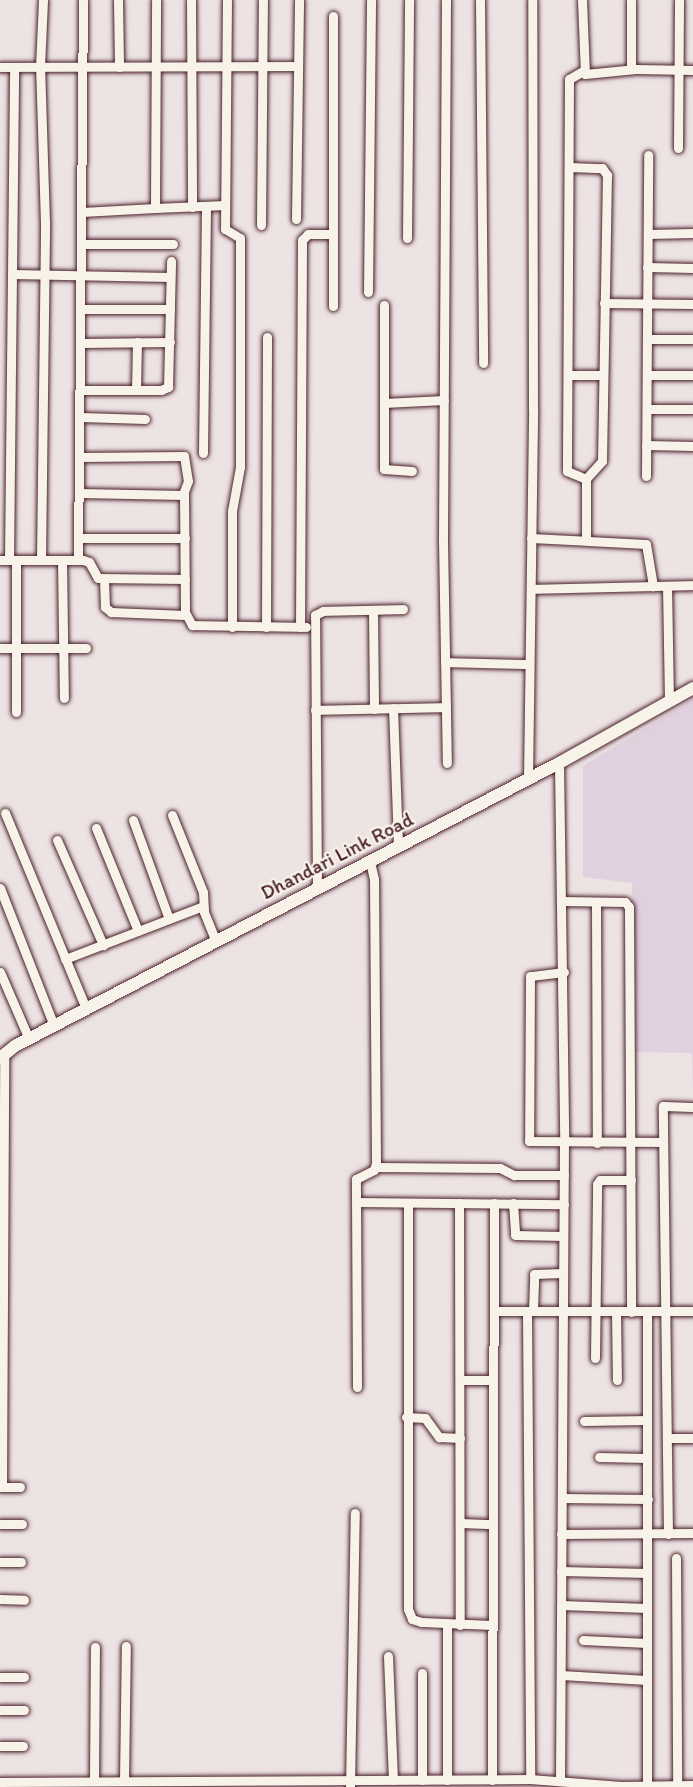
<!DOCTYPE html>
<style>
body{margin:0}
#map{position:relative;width:693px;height:1787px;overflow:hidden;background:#ede3e3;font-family:Itim,sans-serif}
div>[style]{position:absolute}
.built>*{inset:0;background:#e1d0dd}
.roads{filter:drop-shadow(0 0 2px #4a1f2b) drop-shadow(0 0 2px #4a1f2b)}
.minor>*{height:9px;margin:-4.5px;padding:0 4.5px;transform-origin:4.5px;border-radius:4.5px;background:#f7f3e8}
.tertiary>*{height:12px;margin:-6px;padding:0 6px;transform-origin:6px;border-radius:6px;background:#f7f3e8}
span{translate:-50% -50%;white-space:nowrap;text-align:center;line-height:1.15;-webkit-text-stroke:4.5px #f7f3e8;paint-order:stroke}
.street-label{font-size:20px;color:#4a1f2b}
</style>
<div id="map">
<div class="built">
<div style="clip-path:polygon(693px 699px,693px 1091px,692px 1053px,636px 1052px,632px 883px,583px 877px,583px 766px)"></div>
</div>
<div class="roads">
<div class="minor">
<div style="left:118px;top:0;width:67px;rotate:89.1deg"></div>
<div style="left:191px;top:0;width:207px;rotate:89.7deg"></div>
<div style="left:227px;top:0;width:229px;rotate:90.5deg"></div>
<div style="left:225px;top:229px;width:17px;rotate:31deg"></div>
<div style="left:240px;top:238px;width:229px;rotate:90deg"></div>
<div style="left:240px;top:467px;width:45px;rotate:100.3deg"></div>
<div style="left:232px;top:511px;width:116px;rotate:90deg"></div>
<div style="left:446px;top:0;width:540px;rotate:90.32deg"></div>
<div style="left:443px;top:540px;width:223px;rotate:89deg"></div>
<div style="left:480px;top:0;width:363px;rotate:89.5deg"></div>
<div style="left:582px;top:0;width:74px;rotate:87.7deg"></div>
<div style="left:585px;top:74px;width:51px;rotate:-5.6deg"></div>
<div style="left:636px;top:69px;width:57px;rotate:1deg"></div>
<div style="left:631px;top:0;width:69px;rotate:90deg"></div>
<div style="left:0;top:67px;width:298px;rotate:-0.2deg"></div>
<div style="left:583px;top:71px;width:16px;rotate:150deg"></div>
<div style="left:569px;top:79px;width:392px;rotate:90.3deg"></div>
<div style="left:567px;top:471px;width:21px;rotate:23deg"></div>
<div style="left:678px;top:148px;width:148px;rotate:-89.6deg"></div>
<div style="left:569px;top:167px;width:33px;rotate:2deg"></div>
<div style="left:602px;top:168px;width:9px;rotate:54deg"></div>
<div style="left:607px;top:175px;width:286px;rotate:91deg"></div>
<div style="left:602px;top:461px;width:24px;rotate:132deg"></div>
<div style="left:586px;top:479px;width:60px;rotate:90deg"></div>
<div style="left:155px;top:208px;width:70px;rotate:-2.5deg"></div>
<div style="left:82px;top:212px;width:73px;rotate:-3.1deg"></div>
<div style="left:155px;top:208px;width:208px;rotate:-89.7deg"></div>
<div style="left:296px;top:219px;width:219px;rotate:-89.2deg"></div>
<div style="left:261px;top:225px;width:225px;rotate:-89.5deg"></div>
<div style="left:648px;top:234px;width:45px;rotate:-1.3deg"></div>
<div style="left:407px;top:238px;width:238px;rotate:-89.5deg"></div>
<div style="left:82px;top:244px;width:91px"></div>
<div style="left:647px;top:267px;width:46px;rotate:1.2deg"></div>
<div style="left:12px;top:274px;width:158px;rotate:1.1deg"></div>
<div style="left:368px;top:292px;width:292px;rotate:-89.4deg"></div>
<div style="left:604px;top:303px;width:89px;rotate:0.6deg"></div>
<div style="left:384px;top:305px;width:164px;rotate:90deg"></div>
<div style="left:384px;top:469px;width:28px;rotate:4deg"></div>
<div style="left:333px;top:306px;width:290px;rotate:-90deg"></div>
<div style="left:82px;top:309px;width:88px"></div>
<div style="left:647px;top:339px;width:46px"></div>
<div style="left:82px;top:343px;width:88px;rotate:-0.7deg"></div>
<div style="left:570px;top:375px;width:33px"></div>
<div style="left:647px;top:375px;width:46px"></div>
<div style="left:81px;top:390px;width:80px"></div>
<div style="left:161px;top:390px;width:8px;rotate:-23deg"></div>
<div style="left:168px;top:387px;width:126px;rotate:-88.6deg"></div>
<div style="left:136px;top:390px;width:48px;rotate:-88.8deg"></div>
<div style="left:384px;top:403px;width:60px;rotate:-2.9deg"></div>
<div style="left:647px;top:409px;width:46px"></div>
<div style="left:81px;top:417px;width:64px;rotate:1.8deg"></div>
<div style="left:646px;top:445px;width:47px;rotate:1.2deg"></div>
<div style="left:203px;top:453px;width:246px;rotate:-89.3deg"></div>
<div style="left:80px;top:457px;width:104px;rotate:-0.6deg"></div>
<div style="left:184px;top:456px;width:25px;rotate:81deg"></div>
<div style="left:188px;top:481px;width:14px;rotate:111deg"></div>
<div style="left:646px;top:476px;width:321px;rotate:-89.6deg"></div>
<div style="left:79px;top:493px;width:105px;rotate:1.1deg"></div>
<div style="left:184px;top:495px;width:117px;rotate:89.5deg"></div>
<div style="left:185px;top:612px;width:15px;rotate:62deg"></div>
<div style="left:192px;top:625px;width:114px;rotate:1deg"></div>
<div style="left:78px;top:538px;width:107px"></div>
<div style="left:531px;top:538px;width:115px;rotate:3deg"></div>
<div style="left:646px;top:544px;width:43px;rotate:80.5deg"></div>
<div style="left:0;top:560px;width:83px"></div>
<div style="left:83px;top:560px;width:6px;rotate:18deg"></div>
<div style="left:89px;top:562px;width:18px;rotate:61deg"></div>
<div style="left:98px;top:578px;width:87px;rotate:0.7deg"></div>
<div style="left:9px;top:560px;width:492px;rotate:-89.4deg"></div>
<div style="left:16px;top:560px;width:152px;rotate:90deg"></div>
<div style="left:41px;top:560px;width:337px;rotate:-89.3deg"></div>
<div style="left:45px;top:223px;width:156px;rotate:-91.8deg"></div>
<div style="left:40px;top:67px;width:67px;rotate:-87.4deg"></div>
<div style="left:62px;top:560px;width:138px;rotate:89.2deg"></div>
<div style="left:78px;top:560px;width:560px;rotate:-89.49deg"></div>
<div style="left:104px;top:579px;width:28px;rotate:88deg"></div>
<div style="left:105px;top:607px;width:8px;rotate:40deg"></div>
<div style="left:111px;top:612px;width:74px;rotate:2.3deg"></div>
<div style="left:667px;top:586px;width:115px;rotate:89deg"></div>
<div style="left:531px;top:589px;width:162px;rotate:-1.4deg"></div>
<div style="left:373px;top:610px;width:99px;rotate:89.4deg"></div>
<div style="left:266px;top:627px;width:290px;rotate:-89.8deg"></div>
<div style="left:300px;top:627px;width:387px;rotate:-89.7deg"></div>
<div style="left:302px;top:240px;width:8px;rotate:-45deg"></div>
<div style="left:308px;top:234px;width:25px"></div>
<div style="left:0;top:648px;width:86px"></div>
<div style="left:445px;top:662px;width:84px;rotate:1.4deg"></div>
<div style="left:393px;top:708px;width:139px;rotate:87.9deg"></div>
<div style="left:315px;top:710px;width:131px;rotate:-1.3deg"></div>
<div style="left:559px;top:763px;width:379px;rotate:89.2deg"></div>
<div style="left:564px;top:1142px;width:639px;rotate:90.36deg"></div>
<div style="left:528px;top:779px;width:370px;rotate:-89.2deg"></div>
<div style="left:533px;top:409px;width:409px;rotate:-90.1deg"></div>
<div style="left:5px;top:813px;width:212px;rotate:67.5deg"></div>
<div style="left:172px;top:815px;width:83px;rotate:68.1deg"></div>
<div style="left:203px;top:892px;width:20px;rotate:87deg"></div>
<div style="left:204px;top:912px;width:31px;rotate:68deg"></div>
<div style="left:133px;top:820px;width:105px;rotate:70deg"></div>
<div style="left:96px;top:828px;width:111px;rotate:67.8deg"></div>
<div style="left:57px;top:840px;width:115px;rotate:66.3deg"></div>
<div style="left:0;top:888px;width:148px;rotate:68.6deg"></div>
<div style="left:317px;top:889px;width:274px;rotate:-90.4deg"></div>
<div style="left:315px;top:615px;width:9px;rotate:-27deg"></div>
<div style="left:323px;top:611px;width:80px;rotate:-1.4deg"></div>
<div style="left:563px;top:901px;width:62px;rotate:0.9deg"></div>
<div style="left:625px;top:902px;width:6px;rotate:51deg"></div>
<div style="left:629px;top:907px;width:405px;rotate:89.7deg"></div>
<div style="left:596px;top:902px;width:241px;rotate:89.8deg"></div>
<div style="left:65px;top:959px;width:148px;rotate:-21deg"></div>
<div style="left:0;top:972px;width:73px;rotate:66.6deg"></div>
<div style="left:564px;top:972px;width:34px;rotate:173deg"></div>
<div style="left:530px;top:976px;width:165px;rotate:90.3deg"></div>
<div style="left:529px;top:1141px;width:134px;rotate:0.4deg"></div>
<div style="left:376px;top:1167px;width:124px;rotate:0.5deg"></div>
<div style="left:500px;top:1168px;width:16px;rotate:27deg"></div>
<div style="left:514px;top:1175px;width:50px"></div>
<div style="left:356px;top:1202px;width:208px;rotate:0.6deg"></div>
<div style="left:408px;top:1203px;width:406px;rotate:90deg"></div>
<div style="left:408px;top:1609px;width:11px;rotate:68deg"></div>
<div style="left:412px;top:1619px;width:9px;rotate:18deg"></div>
<div style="left:421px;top:1622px;width:72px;rotate:2.4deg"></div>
<div style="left:459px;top:1203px;width:422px;rotate:89.9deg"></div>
<div style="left:513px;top:1203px;width:32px;rotate:86deg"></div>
<div style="left:515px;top:1235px;width:48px;rotate:1.2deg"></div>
<div style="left:494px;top:1311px;width:199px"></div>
<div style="left:527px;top:1311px;width:468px;rotate:89.6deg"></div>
<div style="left:533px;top:1311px;width:37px;rotate:-88deg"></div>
<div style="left:534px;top:1274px;width:29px;rotate:-2deg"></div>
<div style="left:616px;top:1312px;width:68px;rotate:89.2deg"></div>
<div style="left:647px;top:1312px;width:475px;rotate:90deg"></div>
<div style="left:595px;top:1358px;width:174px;rotate:-89.3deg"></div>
<div style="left:597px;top:1184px;width:5px;rotate:-53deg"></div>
<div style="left:600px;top:1180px;width:31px"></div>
<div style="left:460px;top:1380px;width:33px"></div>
<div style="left:357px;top:1387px;width:208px;rotate:-90.3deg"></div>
<div style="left:356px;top:1179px;width:20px;rotate:-27deg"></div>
<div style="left:374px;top:1170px;width:7px;rotate:-74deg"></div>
<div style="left:376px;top:1163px;width:284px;rotate:-90.4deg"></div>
<div style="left:374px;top:879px;width:18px;rotate:-103deg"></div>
<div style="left:406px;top:1417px;width:19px;rotate:3deg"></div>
<div style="left:425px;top:1418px;width:24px;rotate:54deg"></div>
<div style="left:439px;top:1437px;width:21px;rotate:3deg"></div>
<div style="left:584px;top:1421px;width:63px;rotate:-0.9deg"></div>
<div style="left:667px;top:1438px;width:26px"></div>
<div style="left:599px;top:1457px;width:48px;rotate:1.2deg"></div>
<div style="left:0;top:1487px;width:20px"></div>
<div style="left:2px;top:1487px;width:432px;rotate:-89.7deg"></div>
<div style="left:562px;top:1498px;width:86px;rotate:0.7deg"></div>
<div style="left:460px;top:1523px;width:33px;rotate:2deg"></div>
<div style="left:0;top:1524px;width:22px"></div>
<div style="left:561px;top:1534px;width:132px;rotate:-0.4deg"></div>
<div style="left:668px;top:1534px;width:428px;rotate:-90.7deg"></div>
<div style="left:663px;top:1106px;width:30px;rotate:2deg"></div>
<div style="left:676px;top:1558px;width:227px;rotate:89.7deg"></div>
<div style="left:0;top:1562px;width:21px"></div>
<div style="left:561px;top:1571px;width:86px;rotate:1.3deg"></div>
<div style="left:0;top:1599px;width:24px;rotate:2deg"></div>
<div style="left:561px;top:1605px;width:86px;rotate:2deg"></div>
<div style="left:447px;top:1625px;width:155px;rotate:90deg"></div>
<div style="left:583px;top:1640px;width:64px;rotate:2.7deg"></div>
<div style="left:388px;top:1656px;width:124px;rotate:87.7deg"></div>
<div style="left:422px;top:1673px;width:107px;rotate:90deg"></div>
<div style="left:561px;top:1675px;width:86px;rotate:3.3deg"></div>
<div style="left:0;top:1677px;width:24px"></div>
<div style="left:0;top:1710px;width:24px"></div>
<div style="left:0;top:1746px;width:23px"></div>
<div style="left:492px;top:1780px;width:577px;rotate:-89.8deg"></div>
<div style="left:94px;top:1781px;width:134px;rotate:-89.6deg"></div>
<div style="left:124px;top:1781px;width:135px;rotate:-89.2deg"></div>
<div style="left:0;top:1782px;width:530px;rotate:-0.32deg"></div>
<div style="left:530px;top:1779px;width:91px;rotate:4.4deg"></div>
<div style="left:621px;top:1786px;width:72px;rotate:-0.8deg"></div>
<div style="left:350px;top:1787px;width:274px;rotate:-89deg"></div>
</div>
<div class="tertiary">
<div style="left:0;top:1058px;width:19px;rotate:-39deg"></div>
<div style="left:15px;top:1046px;width:613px;rotate:-27.48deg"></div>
<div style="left:559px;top:763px;width:154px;rotate:-29.2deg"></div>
</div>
</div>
<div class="street-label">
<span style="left:337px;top:856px;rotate:-27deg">Dhandari Link Road</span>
</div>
</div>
